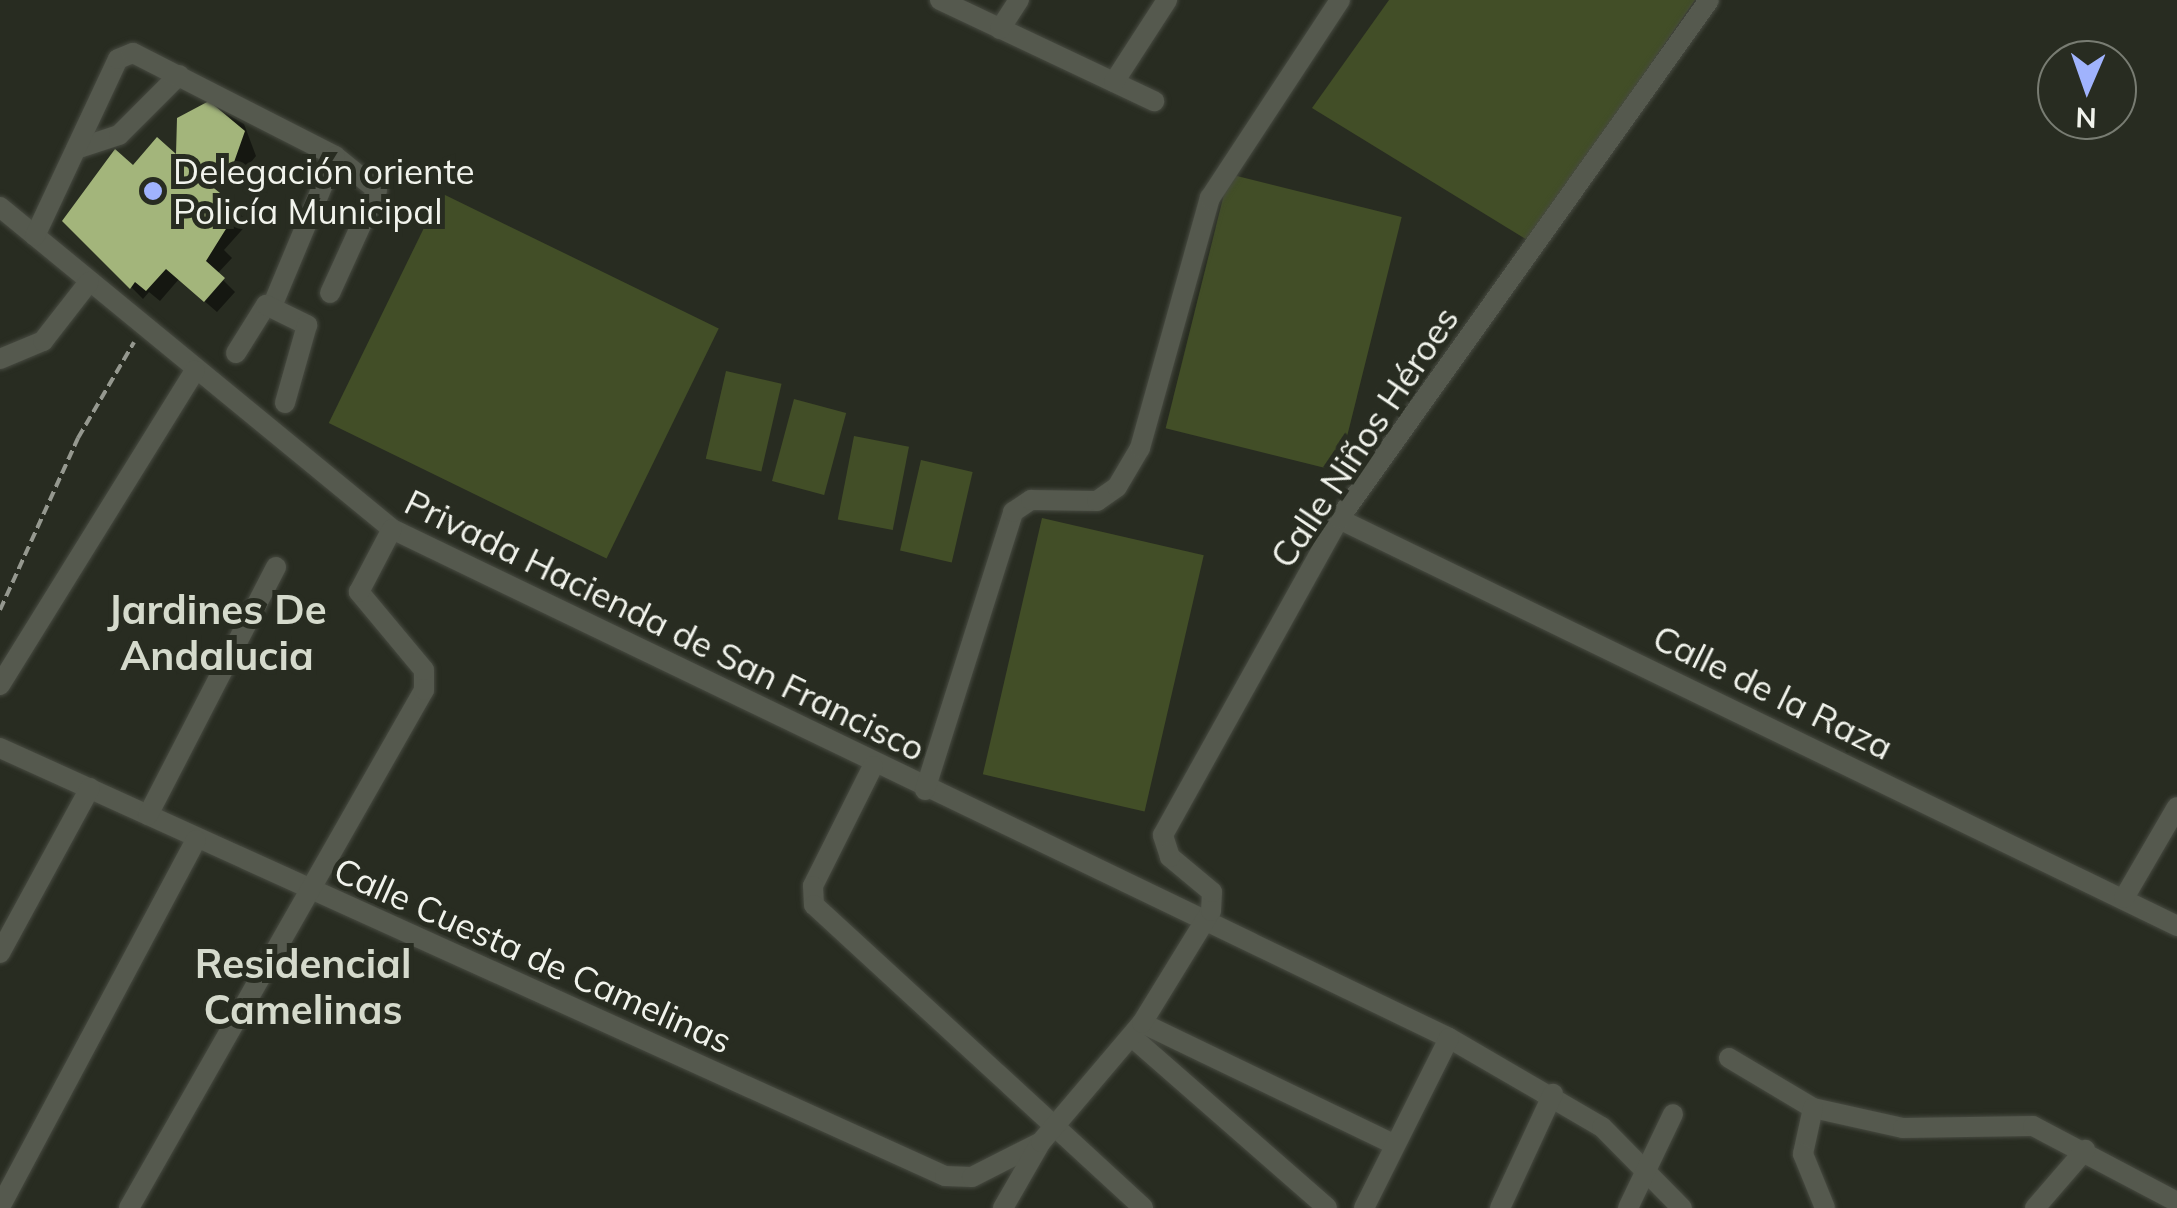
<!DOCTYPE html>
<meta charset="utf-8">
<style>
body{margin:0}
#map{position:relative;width:2177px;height:1208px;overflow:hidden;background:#282c21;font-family:Mulish,sans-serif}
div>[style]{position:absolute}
.green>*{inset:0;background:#424e27;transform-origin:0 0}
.shadow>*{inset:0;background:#0007}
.building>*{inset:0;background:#a3b57b}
.path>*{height:4px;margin-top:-2px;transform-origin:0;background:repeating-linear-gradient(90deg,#95988f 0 10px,transparent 0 15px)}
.roads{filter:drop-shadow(0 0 2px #474a41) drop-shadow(0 0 2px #474a41)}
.minor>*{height:20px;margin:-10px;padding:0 10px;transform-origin:10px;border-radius:10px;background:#55594e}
.dots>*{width:28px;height:28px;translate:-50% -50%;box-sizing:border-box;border:5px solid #282c21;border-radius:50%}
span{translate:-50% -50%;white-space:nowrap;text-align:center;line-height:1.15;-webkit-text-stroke:10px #282c21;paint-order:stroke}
.poi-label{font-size:35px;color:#f1f3ec}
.left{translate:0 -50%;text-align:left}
.street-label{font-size:35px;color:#f1f3ec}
.quarter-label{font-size:40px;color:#d5dacc;font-weight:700}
.north{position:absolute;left:2037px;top:40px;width:100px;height:100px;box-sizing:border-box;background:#282c21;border:2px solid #787c72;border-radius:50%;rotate:182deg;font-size:28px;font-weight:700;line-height:40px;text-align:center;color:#f1f3ec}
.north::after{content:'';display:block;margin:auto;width:35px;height:45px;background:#a0b3fd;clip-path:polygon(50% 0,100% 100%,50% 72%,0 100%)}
</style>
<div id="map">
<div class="green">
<div style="clip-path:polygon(1389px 0,1695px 0,1529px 241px,1312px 108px)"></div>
<div style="left:1229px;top:174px;width:178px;height:262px;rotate:14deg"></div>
<div style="left:441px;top:193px;width:309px;height:256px;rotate:26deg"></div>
<div style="left:726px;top:371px;width:57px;height:90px;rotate:13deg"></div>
<div style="left:794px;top:399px;width:54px;height:85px;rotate:15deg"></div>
<div style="left:854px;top:436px;width:56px;height:85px;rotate:11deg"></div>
<div style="left:921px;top:460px;width:53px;height:93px;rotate:13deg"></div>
<div style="left:1042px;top:518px;width:166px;height:263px;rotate:13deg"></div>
</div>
<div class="shadow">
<div style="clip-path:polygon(209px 103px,244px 124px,256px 156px,235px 182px,201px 181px,249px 222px,224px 250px,232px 258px,217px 274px,235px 292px,217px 312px,179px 279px,160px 301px,149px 292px,143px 299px,65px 220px,133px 168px,179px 160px)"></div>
</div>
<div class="building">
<div style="clip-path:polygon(209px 101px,245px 131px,233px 165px,210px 173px,186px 166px,239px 208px,206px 261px,225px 278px,204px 302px,166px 269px,146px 291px,135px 282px,130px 289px,62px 221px,115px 149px,133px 165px,157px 137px,176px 154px,177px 118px)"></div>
</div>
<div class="path">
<div style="left:0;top:610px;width:189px;rotate:-65.6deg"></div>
<div style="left:78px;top:438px;width:111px;rotate:-59.7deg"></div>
</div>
<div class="roads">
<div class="minor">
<div style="left:940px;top:0;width:237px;rotate:25.3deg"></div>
<div style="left:1000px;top:29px;width:35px;rotate:-57deg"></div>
<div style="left:1114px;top:82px;width:98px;rotate:-57.1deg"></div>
<div style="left:76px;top:149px;width:45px;rotate:-18deg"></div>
<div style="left:119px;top:135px;width:85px;rotate:-45deg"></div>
<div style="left:0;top:207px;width:507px;rotate:39.4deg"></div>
<div style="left:392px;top:529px;width:1173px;rotate:25.71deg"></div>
<div style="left:1449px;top:1038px;width:177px;rotate:30.2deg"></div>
<div style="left:1602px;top:1127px;width:114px;rotate:45.4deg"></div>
<div style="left:35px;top:236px;width:195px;rotate:-64.9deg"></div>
<div style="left:118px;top:59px;width:16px;rotate:-22deg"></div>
<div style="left:133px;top:53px;width:227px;rotate:27deg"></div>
<div style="left:335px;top:156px;width:54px;rotate:39deg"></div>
<div style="left:377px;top:190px;width:113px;rotate:114.5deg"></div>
<div style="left:273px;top:304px;width:160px;rotate:-67.3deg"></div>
<div style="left:236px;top:353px;width:57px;rotate:-58deg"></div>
<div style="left:266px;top:305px;width:46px;rotate:26deg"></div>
<div style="left:307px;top:325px;width:81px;rotate:105.8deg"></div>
<div style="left:0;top:359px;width:47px;rotate:-22.7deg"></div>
<div style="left:43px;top:341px;width:75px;rotate:-52.1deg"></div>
<div style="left:1339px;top:519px;width:932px;rotate:25.9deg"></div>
<div style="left:0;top:685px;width:370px;rotate:-58.2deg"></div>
<div style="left:0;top:748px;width:1037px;rotate:24.37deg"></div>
<div style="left:945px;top:1176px;width:27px;rotate:2deg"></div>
<div style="left:972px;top:1177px;width:75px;rotate:-26.9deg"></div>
<div style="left:873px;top:766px;width:134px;rotate:116.6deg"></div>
<div style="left:813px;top:886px;width:19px;rotate:87deg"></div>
<div style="left:814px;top:905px;width:447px;rotate:42.6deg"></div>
<div style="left:925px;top:790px;width:292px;rotate:-72.4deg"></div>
<div style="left:1013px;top:512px;width:22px;rotate:-34deg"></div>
<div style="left:1031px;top:500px;width:66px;rotate:0.9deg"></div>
<div style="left:1097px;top:501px;width:24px;rotate:-35deg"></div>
<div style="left:1117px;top:487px;width:45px;rotate:-59.5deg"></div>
<div style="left:1140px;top:448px;width:260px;rotate:-74.4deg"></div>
<div style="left:1210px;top:198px;width:237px;rotate:-56.7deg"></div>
<div style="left:148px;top:815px;width:279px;rotate:-62.7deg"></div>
<div style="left:2124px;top:898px;width:105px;rotate:-59.8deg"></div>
<div style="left:0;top:953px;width:188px;rotate:-61.4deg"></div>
<div style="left:1142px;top:1023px;width:279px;rotate:25.7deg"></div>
<div style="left:1132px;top:1037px;width:259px;rotate:41.2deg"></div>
<div style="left:1729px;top:1058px;width:98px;rotate:30.8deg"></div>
<div style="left:1813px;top:1108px;width:92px;rotate:12.5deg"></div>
<div style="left:1903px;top:1128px;width:130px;rotate:-0.9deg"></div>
<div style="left:2033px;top:1126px;width:163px;rotate:27.8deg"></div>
<div style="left:1813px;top:1108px;width:47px;rotate:102.3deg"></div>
<div style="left:1803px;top:1154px;width:58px;rotate:67.8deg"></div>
<div style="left:0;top:1207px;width:416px;rotate:-61.9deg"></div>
<div style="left:129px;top:1208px;width:596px;rotate:-60.34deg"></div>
<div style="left:424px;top:690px;width:20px;rotate:-90deg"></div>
<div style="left:424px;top:670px;width:102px;rotate:-129.8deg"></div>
<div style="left:359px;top:592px;width:71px;rotate:-62.4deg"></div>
<div style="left:1003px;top:1208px;width:76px;rotate:-60.1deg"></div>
<div style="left:1041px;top:1142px;width:156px;rotate:-49.7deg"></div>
<div style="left:1142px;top:1023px;width:132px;rotate:-58.4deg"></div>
<div style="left:1211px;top:911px;width:19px;rotate:-87deg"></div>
<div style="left:1212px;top:892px;width:55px;rotate:-140.2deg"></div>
<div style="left:1170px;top:857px;width:23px;rotate:-108deg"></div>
<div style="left:1163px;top:835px;width:362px;rotate:-60.9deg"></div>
<div style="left:1339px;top:519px;width:637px;rotate:-54.51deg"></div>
<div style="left:1364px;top:1208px;width:190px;rotate:-63.4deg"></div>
<div style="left:1500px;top:1208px;width:126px;rotate:-65.1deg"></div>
<div style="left:1628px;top:1208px;width:104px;rotate:-64.4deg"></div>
<div style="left:2035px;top:1208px;width:77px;rotate:-49.2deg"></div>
</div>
</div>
<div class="dots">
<div style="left:153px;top:191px;background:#a0b3fd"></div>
</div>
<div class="poi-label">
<span class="left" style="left:173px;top:191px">Delegación oriente<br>Policía Municipal</span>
</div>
<div class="street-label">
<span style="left:1364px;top:437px;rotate:-56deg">Calle Niños Héroes</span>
<span style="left:665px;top:625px;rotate:26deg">Privada Hacienda de San Francisco</span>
<span style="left:1773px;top:692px;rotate:26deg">Calle de la Raza</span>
<span style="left:533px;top:955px;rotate:24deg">Calle Cuesta de Camelinas</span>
</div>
<div class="quarter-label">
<span style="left:217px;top:632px">Jardines De<br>Andalucia</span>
<span style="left:303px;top:986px">Residencial<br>Camelinas</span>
</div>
<div class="north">N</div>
</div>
